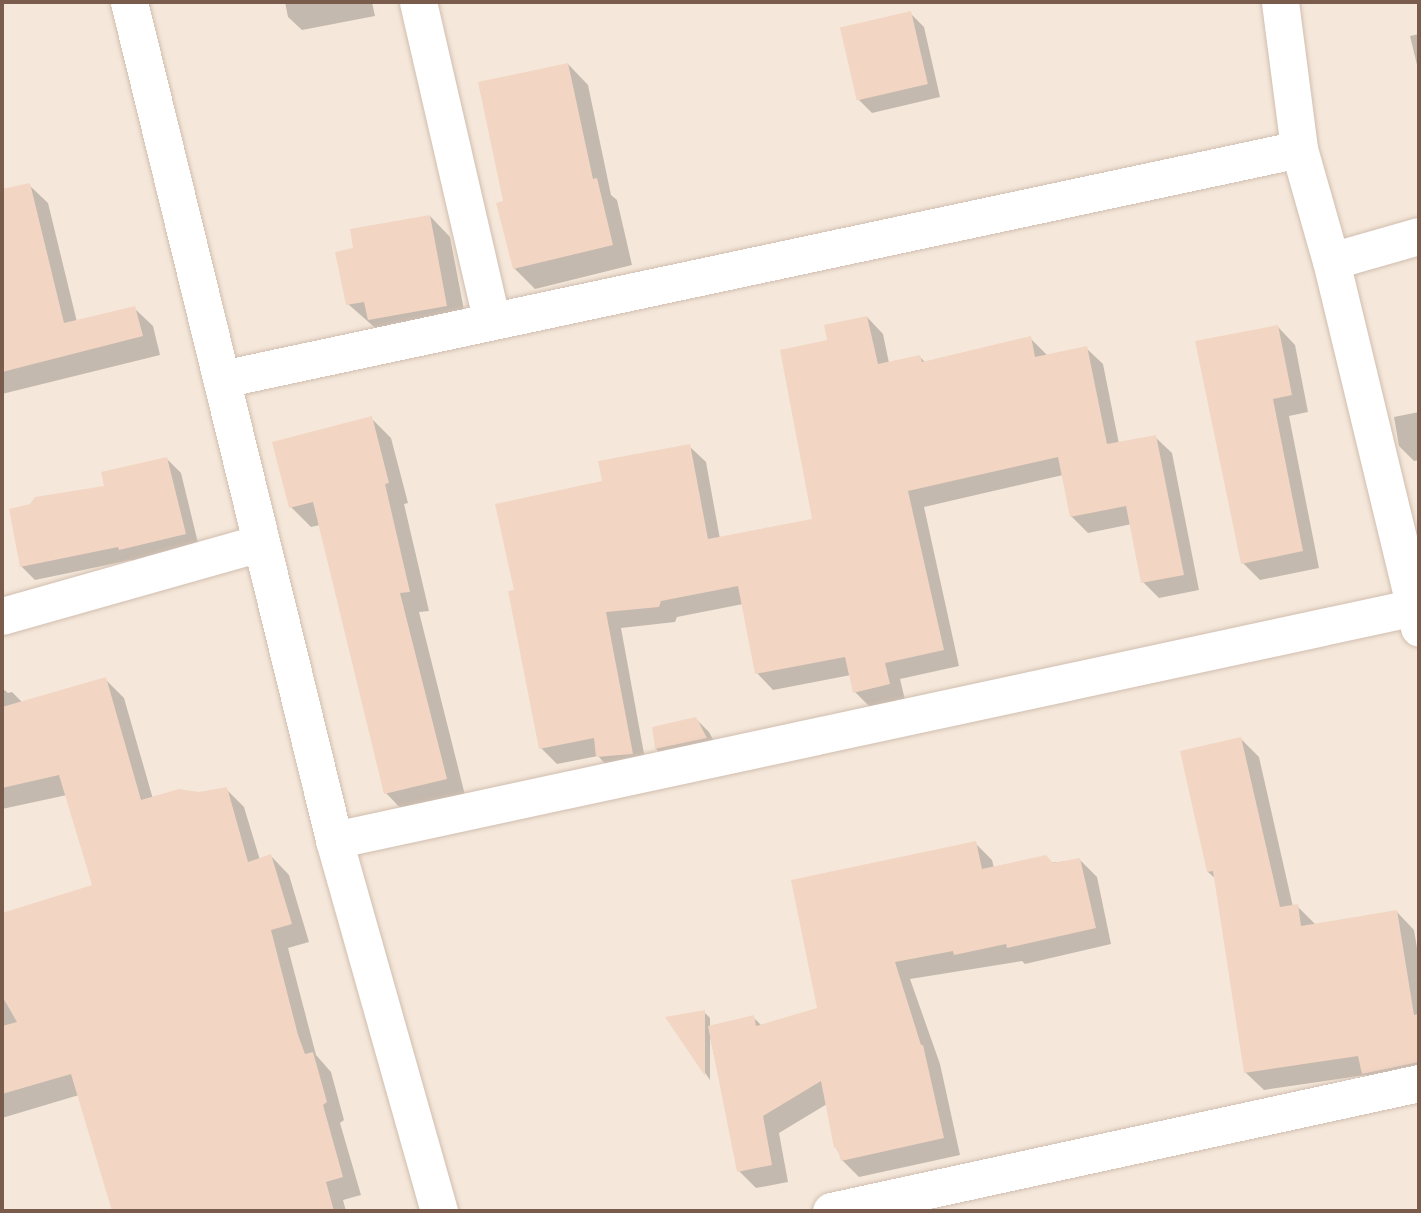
<!DOCTYPE html>
<style>
body{margin:0}
#map{position:relative;width:1421px;height:1213px;overflow:hidden;background:#fdf6ec;font-family:"Fira Sans",sans-serif}
div>[style]{position:absolute}
.residential>*{inset:0;background:#f5e8da;transform-origin:0 0}
.shadow>*{inset:0;background:#0003}
.building>*{inset:0;background:#f3d5c3;transform-origin:0 0}
.roads{filter:drop-shadow(0 0 2px #d1beb0) drop-shadow(0 0 2px #d1beb0)}
.minor>*{height:37px;margin:-18.5px;padding:0 18.5px;transform-origin:18.5px;border-radius:18.5px;background:#fff}
span{translate:-50% -50%;white-space:nowrap;text-align:center;line-height:1.15;-webkit-text-stroke:5px #fffaf3;paint-order:stroke}
.frame{position:absolute;inset:0;border:4px solid #7a5c4d;pointer-events:none}
</style>
<div id="map">
<div class="residential">
<div style="left:2px;top:2px;width:1417px;height:1209px"></div>
</div>
<div class="shadow">
<div style="clip-path:polygon(285px 2px,372px 2px,375px 16px,302px 30px,288px 17px)"></div>
<div style="clip-path:polygon(910px 13px,924px 27px,940px 97px,872px 113px,858px 99px)"></div>
<div style="clip-path:polygon(1419px 34px,1419px 73px,1410px 36px)"></div>
<div style="clip-path:polygon(568px 64px,588px 85px,611px 195px,617px 200px,632px 265px,535px 289px,514px 268px)"></div>
<div style="clip-path:polygon(29px 185px,48px 203px,77px 322px,134px 308px,153px 326px,160px 355px,2px 394px,2px 191px)"></div>
<div style="clip-path:polygon(430px 216px,450px 237px,467px 326px,389px 340px,348px 304px,355px 250px)"></div>
<div style="clip-path:polygon(867px 317px,883px 334px,889px 363px,920px 357px,926px 363px,1030px 338px,1047px 355px,1086px 348px,1103px 364px,1119px 444px,1155px 437px,1172px 453px,1199px 590px,1159px 598px,1143px 582px,1132px 524px,1088px 533px,1071px 516px,1063px 475px,924px 507px,959px 666px,900px 679px,905px 700px,871px 708px,855px 692px,851px 675px,773px 690px,757px 673px,743px 604px,677px 617px,675px 622px,621px 628px,647px 770px,614px 773px,598px 756px,557px 764px,541px 748px,516px 591px,604px 482px,689px 446px,706px 462px,720px 539px,814px 520px,830px 341px)"></div>
<div style="clip-path:polygon(1278px 327px,1295px 345px,1308px 412px,1289px 416px,1319px 568px,1260px 580px,1243px 563px)"></div>
<div style="clip-path:polygon(1419px 412px,1419px 460px,1414px 461px,1399px 446px,1394px 417px)"></div>
<div style="clip-path:polygon(371px 418px,391px 438px,408px 503px,404px 504px,429px 611px,419px 612px,466px 799px,406px 814px,386px 793px,320px 525px,311px 527px,291px 507px)"></div>
<div style="clip-path:polygon(167px 459px,181px 473px,199px 547px,134px 563px,131px 560px,35px 580px,21px 566px,106px 488px)"></div>
<div style="clip-path:polygon(105px 679px,124px 698px,153px 799px,226px 789px,244px 807px,260px 860px,271px 856px,289px 875px,309px 942px,288px 948px,316px 1055px,331px 1072px,344px 1120px,340px 1123px,361px 1195px,343px 1200px,346px 1211px,114px 1211px,79px 1095px,2px 1118px,2px 914px,95px 886px,67px 795px,2px 809px,2px 688px,8px 693px,12px 692px,23px 703px)"></div>
<div style="clip-path:polygon(696px 719px,709px 732px,719px 751px,670px 762px,656px 749px)"></div>
<div style="clip-path:polygon(1241px 739px,1259px 757px,1293px 907px,1297px 906px,1316px 925px,1396px 911px,1414px 930px,1419px 960px,1419px 1083px,1382px 1091px,1366px 1075px,1264px 1090px,1245px 1072px,1216px 879px,1208px 872px)"></div>
<div style="clip-path:polygon(975px 843px,992px 860px,994px 868px,1080px 860px,1097px 877px,1111px 944px,1025px 964px,1022px 961px,910px 979px,940px 1064px,960px 1155px,859px 1177px,842px 1160px,836px 1147px,827px 1104px,779px 1133px,788px 1182px,756px 1188px,739px 1171px,710px 1036px,710px 1080px,668px 1018px,704px 1012px,710px 1018px,710px 1027px,753px 1017px,762px 1026px,819px 1009px)"></div>
</div>
<div class="building">
<div style="left:911px;top:11px;width:75px;height:73px;rotate:77deg"></div>
<div style="clip-path:polygon(568px 63px,593px 179px,597px 178px,613px 245px,513px 269px,496px 203px,503px 201px,478px 82px)"></div>
<div style="clip-path:polygon(30px 183px,64px 323px,135px 306px,143px 336px,2px 372px,2px 189px)"></div>
<div style="clip-path:polygon(430px 215px,447px 306px,368px 320px,364px 302px,346px 305px,335px 252px,353px 248px,350px 229px)"></div>
<div style="clip-path:polygon(867px 316px,878px 364px,920px 355px,922px 362px,1031px 336px,1035px 357px,1087px 346px,1107px 444px,1156px 435px,1184px 575px,1141px 583px,1126px 506px,1070px 517px,1058px 457px,908px 491px,944px 650px,885px 663px,890px 684px,853px 693px,845px 657px,755px 674px,738px 586px,661px 601px,659px 607px,606px 612px,633px 754px,596px 757px,594px 738px,539px 749px,508px 591px,514px 590px,495px 504px,602px 481px,598px 461px,690px 444px,708px 539px,812px 519px,780px 350px,827px 340px,824px 325px)"></div>
<div style="clip-path:polygon(1278px 325px,1292px 395px,1273px 399px,1303px 551px,1241px 564px,1195px 341px)"></div>
<div style="clip-path:polygon(372px 416px,389px 483px,385px 484px,410px 592px,400px 593px,447px 779px,384px 794px,313px 502px,289px 508px,272px 442px)"></div>
<div style="clip-path:polygon(167px 457px,186px 534px,119px 550px,118px 547px,20px 567px,9px 509px,30px 504px,35px 497px,104px 486px,101px 472px)"></div>
<div style="clip-path:polygon(106px 677px,141px 800px,179px 789px,199px 792px,227px 787px,248px 862px,271px 854px,292px 924px,271px 930px,298px 1035px,305px 1054px,313px 1052px,327px 1102px,323px 1105px,343px 1177px,326px 1182px,334px 1211px,112px 1211px,71px 1074px,2px 1094px,2px 1026px,17px 1022px,2px 996px,2px 913px,92px 885px,59px 775px,2px 788px,2px 707px)"></div>
<div style="clip-path:polygon(696px 717px,707px 738px,655px 749px,652px 727px)"></div>
<div style="clip-path:polygon(1241px 737px,1280px 907px,1298px 904px,1301px 926px,1397px 910px,1414px 1015px,1419px 1014px,1419px 1062px,1362px 1074px,1358px 1056px,1244px 1073px,1213px 871px,1207px 872px,1180px 751px)"></div>
<div style="clip-path:polygon(976px 841px,982px 869px,1046px 855px,1053px 863px,1080px 858px,1096px 928px,1007px 948px,1006px 944px,954px 955px,953px 951px,895px 962px,921px 1045px,923px 1045px,944px 1138px,841px 1161px,837px 1148px,834px 1148px,821px 1081px,763px 1116px,772px 1165px,737px 1172px,708px 1026px,754px 1015px,756px 1026px,817px 1008px,791px 880px)"></div>
<div style="clip-path:polygon(705px 1010px,705px 1076px,665px 1017px)"></div>
</div>
<div class="roads">
<div class="minor">
<div style="left:129px;top:2px;width:863px;rotate:76.25deg"></div>
<div style="left:334px;top:840px;width:386px;rotate:74.2deg"></div>
<div style="left:418px;top:2px;width:325px;rotate:77deg"></div>
<div style="left:1280px;top:2px;width:148px;rotate:82.6deg"></div>
<div style="left:1299px;top:149px;width:116px;rotate:74.1deg"></div>
<div style="left:1331px;top:261px;width:91px;rotate:-15.9deg"></div>
<div style="left:1331px;top:261px;width:356px;rotate:76.4deg"></div>
<div style="left:222px;top:379px;width:1101px;rotate:-12.05deg"></div>
<div style="left:2px;top:616px;width:268px;rotate:-15.8deg"></div>
<div style="left:334px;top:840px;width:1106px;rotate:-12.16deg"></div>
<div style="left:1415px;top:607px;width:21px;rotate:79deg"></div>
<div style="left:831px;top:1211px;width:602px;rotate:-12.28deg"></div>
</div>
</div>
<div class="frame"></div>
</div>
